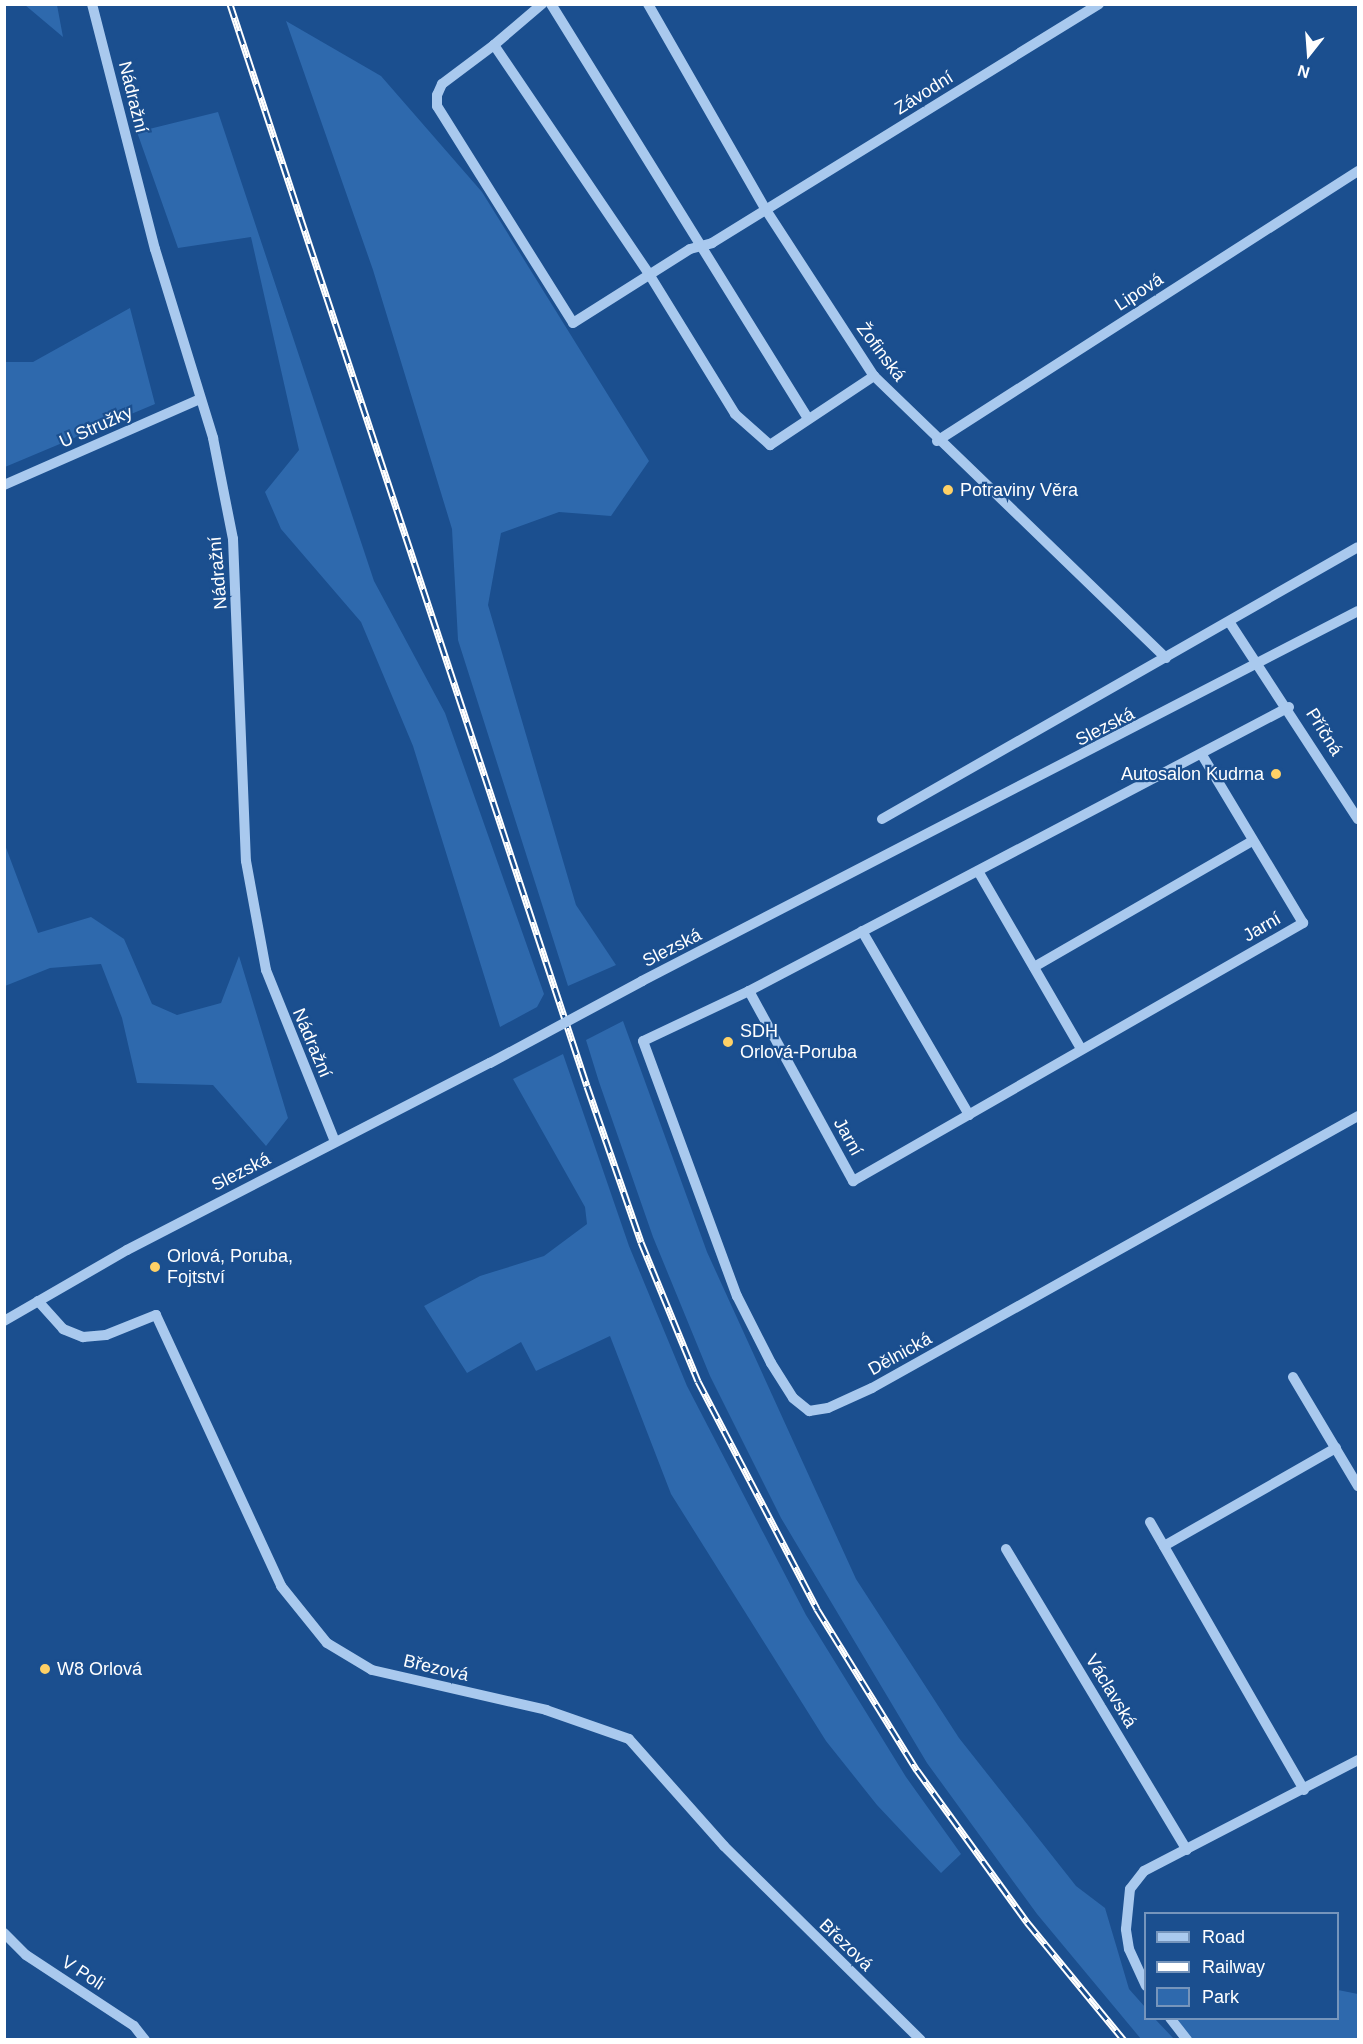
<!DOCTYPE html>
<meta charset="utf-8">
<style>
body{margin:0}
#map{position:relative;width:1363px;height:2044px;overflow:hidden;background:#1b4f8f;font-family:Helvetica,sans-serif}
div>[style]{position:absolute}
.green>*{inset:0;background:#2e69ad}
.minor>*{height:10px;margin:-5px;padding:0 5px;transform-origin:5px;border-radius:5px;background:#a9c9ee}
.rail>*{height:7px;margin-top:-3.5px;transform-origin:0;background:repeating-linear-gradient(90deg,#1b4f8f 0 14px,#fff 0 28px);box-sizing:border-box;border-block:2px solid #fff}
.minor-bridge>*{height:10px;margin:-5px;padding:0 5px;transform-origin:5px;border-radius:5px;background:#a9c9ee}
.dots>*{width:16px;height:16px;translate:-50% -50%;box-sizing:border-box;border:3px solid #1b4f8f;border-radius:50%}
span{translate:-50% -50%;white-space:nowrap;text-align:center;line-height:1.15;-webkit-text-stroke:4.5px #1b4f8f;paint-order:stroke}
.street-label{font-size:18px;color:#fff}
.poi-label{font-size:18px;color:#fff}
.left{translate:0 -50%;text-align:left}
.right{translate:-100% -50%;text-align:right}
.frame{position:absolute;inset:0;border:6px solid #fff;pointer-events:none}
.legend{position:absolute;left:1144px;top:1912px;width:195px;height:108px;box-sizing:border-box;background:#1b4f8f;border:2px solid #7695bc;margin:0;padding:8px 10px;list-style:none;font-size:18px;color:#fff}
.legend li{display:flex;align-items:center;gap:12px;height:30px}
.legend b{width:30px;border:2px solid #7695bc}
.north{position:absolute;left:1279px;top:24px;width:60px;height:60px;-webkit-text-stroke:4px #1b4f8f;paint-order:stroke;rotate:197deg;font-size:16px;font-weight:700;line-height:24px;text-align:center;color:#fff}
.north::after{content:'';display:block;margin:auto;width:21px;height:27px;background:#fff;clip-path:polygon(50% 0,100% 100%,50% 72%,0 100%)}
</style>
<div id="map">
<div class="green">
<div style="clip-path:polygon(25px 5px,57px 5px,63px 37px)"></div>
<div style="clip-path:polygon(286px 21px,381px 76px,482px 192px,649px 461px,611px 516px,559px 512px,501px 533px,488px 605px,576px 905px,616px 965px,568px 986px,458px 640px,452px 529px,373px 270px)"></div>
<div style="clip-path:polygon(218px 112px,374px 581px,445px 713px,544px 994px,537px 1007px,500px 1027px,413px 746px,361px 622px,281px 529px,265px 492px,299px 450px,251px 237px,178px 248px,137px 132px)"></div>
<div style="clip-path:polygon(130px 308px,155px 404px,5px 467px,5px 362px,33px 362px)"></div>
<div style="clip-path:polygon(5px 845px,38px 933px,91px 917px,124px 939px,152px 1004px,177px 1015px,221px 1003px,239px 956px,288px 1118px,266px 1146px,213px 1085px,137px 1083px,122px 1018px,101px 964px,50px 968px,5px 986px)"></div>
<div style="clip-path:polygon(623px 1021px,707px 1252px,856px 1579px,959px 1738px,1076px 1886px,1105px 1908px,1129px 1989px,1145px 2007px,1146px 2018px,1155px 2019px,1174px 2039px,1141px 2039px,1037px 1914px,927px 1763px,781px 1518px,710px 1376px,653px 1237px,599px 1082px,586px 1040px)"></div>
<div style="clip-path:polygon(563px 1054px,629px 1246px,687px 1386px,806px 1615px,906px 1777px,961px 1854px,941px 1873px,877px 1805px,826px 1741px,671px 1494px,610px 1336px,536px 1371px,521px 1342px,467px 1373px,424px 1306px,480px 1276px,544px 1256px,587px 1224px,585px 1207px,513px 1079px)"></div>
<div style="clip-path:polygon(1338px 1990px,1358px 1994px,1358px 2039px,1191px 2039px,1171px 2019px,1338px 2018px)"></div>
</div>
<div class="minor">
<div style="left:92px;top:4px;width:253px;rotate:75.6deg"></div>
<div style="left:155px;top:249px;width:198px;rotate:72.9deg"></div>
<div style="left:213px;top:438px;width:103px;rotate:78.8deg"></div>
<div style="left:233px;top:539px;width:322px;rotate:87.7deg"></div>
<div style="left:246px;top:861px;width:111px;rotate:79.6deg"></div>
<div style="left:266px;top:970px;width:185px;rotate:68.1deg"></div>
<div style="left:542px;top:4px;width:63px;rotate:139.5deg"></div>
<div style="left:494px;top:45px;width:277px;rotate:55.9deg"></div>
<div style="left:649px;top:274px;width:164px;rotate:58.4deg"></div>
<div style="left:735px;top:414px;width:47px;rotate:41.5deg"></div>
<div style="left:770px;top:445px;width:125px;rotate:-33.6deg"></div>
<div style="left:551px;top:4px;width:488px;rotate:58.2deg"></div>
<div style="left:648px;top:4px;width:237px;rotate:60.2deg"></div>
<div style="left:766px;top:210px;width:198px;rotate:57deg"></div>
<div style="left:874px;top:376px;width:406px;rotate:44deg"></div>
<div style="left:494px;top:45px;width:65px;rotate:143.1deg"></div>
<div style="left:442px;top:84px;width:12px;rotate:114deg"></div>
<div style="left:437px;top:95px;width:11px;rotate:90deg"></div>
<div style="left:437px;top:106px;width:256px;rotate:57.9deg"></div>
<div style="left:573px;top:323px;width:138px;rotate:-32.3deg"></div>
<div style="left:690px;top:249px;width:23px;rotate:-15deg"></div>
<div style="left:712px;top:243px;width:455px;rotate:-31.7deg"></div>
<div style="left:937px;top:441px;width:500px;rotate:-32.67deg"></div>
<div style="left:4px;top:485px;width:214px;rotate:-23.7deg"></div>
<div style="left:1230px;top:623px;width:234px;rotate:56.9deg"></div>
<div style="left:1289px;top:707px;width:610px;rotate:152.26deg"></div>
<div style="left:749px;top:991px;width:117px;rotate:154.7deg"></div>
<div style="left:643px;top:1041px;width:272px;rotate:69.8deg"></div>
<div style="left:737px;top:1296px;width:75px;rotate:63.1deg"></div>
<div style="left:771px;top:1363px;width:41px;rotate:57.8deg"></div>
<div style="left:793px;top:1398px;width:21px;rotate:39deg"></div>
<div style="left:809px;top:1411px;width:19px;rotate:-9deg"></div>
<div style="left:828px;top:1408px;width:48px;rotate:-24.4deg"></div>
<div style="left:872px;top:1388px;width:557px;rotate:-29.23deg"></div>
<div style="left:882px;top:819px;width:548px;rotate:-29.74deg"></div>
<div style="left:978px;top:871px;width:206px;rotate:59.9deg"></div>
<div style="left:862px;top:931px;width:213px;rotate:59.8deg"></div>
<div style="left:1034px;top:967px;width:252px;rotate:-30deg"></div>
<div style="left:642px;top:981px;width:806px;rotate:-27.33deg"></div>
<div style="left:749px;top:991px;width:217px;rotate:61.3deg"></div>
<div style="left:853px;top:1181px;width:519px;rotate:-29.83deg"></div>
<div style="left:1303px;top:923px;width:196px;rotate:-121deg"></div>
<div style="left:38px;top:1301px;width:38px;rotate:48deg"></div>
<div style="left:63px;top:1329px;width:22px;rotate:22deg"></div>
<div style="left:83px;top:1337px;width:23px;rotate:-5deg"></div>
<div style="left:106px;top:1335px;width:54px;rotate:-21.8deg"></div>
<div style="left:156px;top:1315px;width:298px;rotate:65.2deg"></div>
<div style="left:281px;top:1586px;width:73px;rotate:51.1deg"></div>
<div style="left:327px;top:1643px;width:52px;rotate:31deg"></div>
<div style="left:372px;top:1670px;width:179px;rotate:12.9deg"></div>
<div style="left:546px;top:1710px;width:88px;rotate:19.3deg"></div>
<div style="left:629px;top:1739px;width:143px;rotate:48.4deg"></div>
<div style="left:724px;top:1846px;width:276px;rotate:44.6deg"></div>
<div style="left:4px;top:1321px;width:142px;rotate:-30deg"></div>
<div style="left:127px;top:1250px;width:408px;rotate:-27.3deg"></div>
<div style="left:1293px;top:1377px;width:127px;rotate:59.2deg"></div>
<div style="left:1150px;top:1522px;width:309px;rotate:60.1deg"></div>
<div style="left:1164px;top:1546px;width:198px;rotate:-29.7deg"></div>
<div style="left:1006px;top:1549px;width:351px;rotate:59deg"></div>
<div style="left:4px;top:1933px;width:31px;rotate:45deg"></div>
<div style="left:26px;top:1955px;width:129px;rotate:33.3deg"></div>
<div style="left:134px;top:2026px;width:18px;rotate:52deg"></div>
<div style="left:1146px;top:1986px;width:41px;rotate:-114.7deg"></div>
<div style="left:1129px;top:1949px;width:20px;rotate:-99deg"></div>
<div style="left:1126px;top:1929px;width:40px;rotate:-84.3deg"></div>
<div style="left:1130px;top:1889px;width:23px;rotate:-52deg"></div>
<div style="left:1144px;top:1871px;width:241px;rotate:-27.4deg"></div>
<div style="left:1170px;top:2018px;width:28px;rotate:52deg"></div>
</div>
<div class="rail">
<div style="left:230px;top:4px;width:1139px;rotate:71.74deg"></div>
<div style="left:587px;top:1086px;width:165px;rotate:70.9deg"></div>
<div style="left:641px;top:1242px;width:150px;rotate:67.7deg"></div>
<div style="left:698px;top:1381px;width:257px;rotate:62.4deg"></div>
<div style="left:817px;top:1609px;width:190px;rotate:58.2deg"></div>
<div style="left:917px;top:1770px;width:188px;rotate:54.1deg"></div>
<div style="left:1027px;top:1922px;width:153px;rotate:50.6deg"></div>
</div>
<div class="minor-bridge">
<div style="left:490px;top:1063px;width:173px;rotate:-28.3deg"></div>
</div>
<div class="dots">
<div style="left:948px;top:490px;background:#ffd166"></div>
<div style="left:1276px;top:774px;background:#ffd166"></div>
<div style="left:728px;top:1042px;background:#ffd166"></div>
<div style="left:155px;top:1267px;background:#ffd166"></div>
<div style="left:45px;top:1669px;background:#ffd166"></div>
</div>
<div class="street-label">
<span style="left:924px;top:93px;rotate:-32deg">Závodní</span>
<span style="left:133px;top:97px;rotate:76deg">Nádražní</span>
<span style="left:1139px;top:292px;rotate:-33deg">Lipová</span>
<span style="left:881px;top:352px;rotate:53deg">Žofinská</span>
<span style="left:96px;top:427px;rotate:-24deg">U Stružky</span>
<span style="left:218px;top:573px;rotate:-95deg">Nádražní</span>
<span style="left:1105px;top:727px;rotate:-27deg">Slezská</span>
<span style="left:1324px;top:732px;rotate:58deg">Příčná</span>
<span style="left:1262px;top:927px;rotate:-30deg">Jarní</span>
<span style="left:672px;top:948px;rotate:-27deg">Slezská</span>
<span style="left:312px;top:1043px;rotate:67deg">Nádražní</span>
<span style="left:848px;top:1137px;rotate:61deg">Jarní</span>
<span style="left:241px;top:1172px;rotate:-27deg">Slezská</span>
<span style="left:900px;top:1354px;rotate:-29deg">Dělnická</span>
<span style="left:436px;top:1668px;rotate:13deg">Březová</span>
<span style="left:1111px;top:1691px;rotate:59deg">Václavská</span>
<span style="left:846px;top:1945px;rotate:44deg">Březová</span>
<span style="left:83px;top:1973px;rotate:33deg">V Poli</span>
</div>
<div class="poi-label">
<span class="left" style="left:960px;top:490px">Potraviny Věra</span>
<span class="right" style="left:1264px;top:774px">Autosalon Kudrna</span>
<span class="left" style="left:740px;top:1042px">SDH<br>Orlová-Poruba</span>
<span class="left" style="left:167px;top:1267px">Orlová, Poruba,<br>Fojtství</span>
<span class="left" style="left:57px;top:1669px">W8 Orlová</span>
</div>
<div class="frame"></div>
<ul class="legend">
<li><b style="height:8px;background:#a9c9ee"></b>Road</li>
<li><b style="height:8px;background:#fff"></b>Railway</li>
<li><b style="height:16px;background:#2e69ad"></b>Park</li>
</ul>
<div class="north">N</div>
</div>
